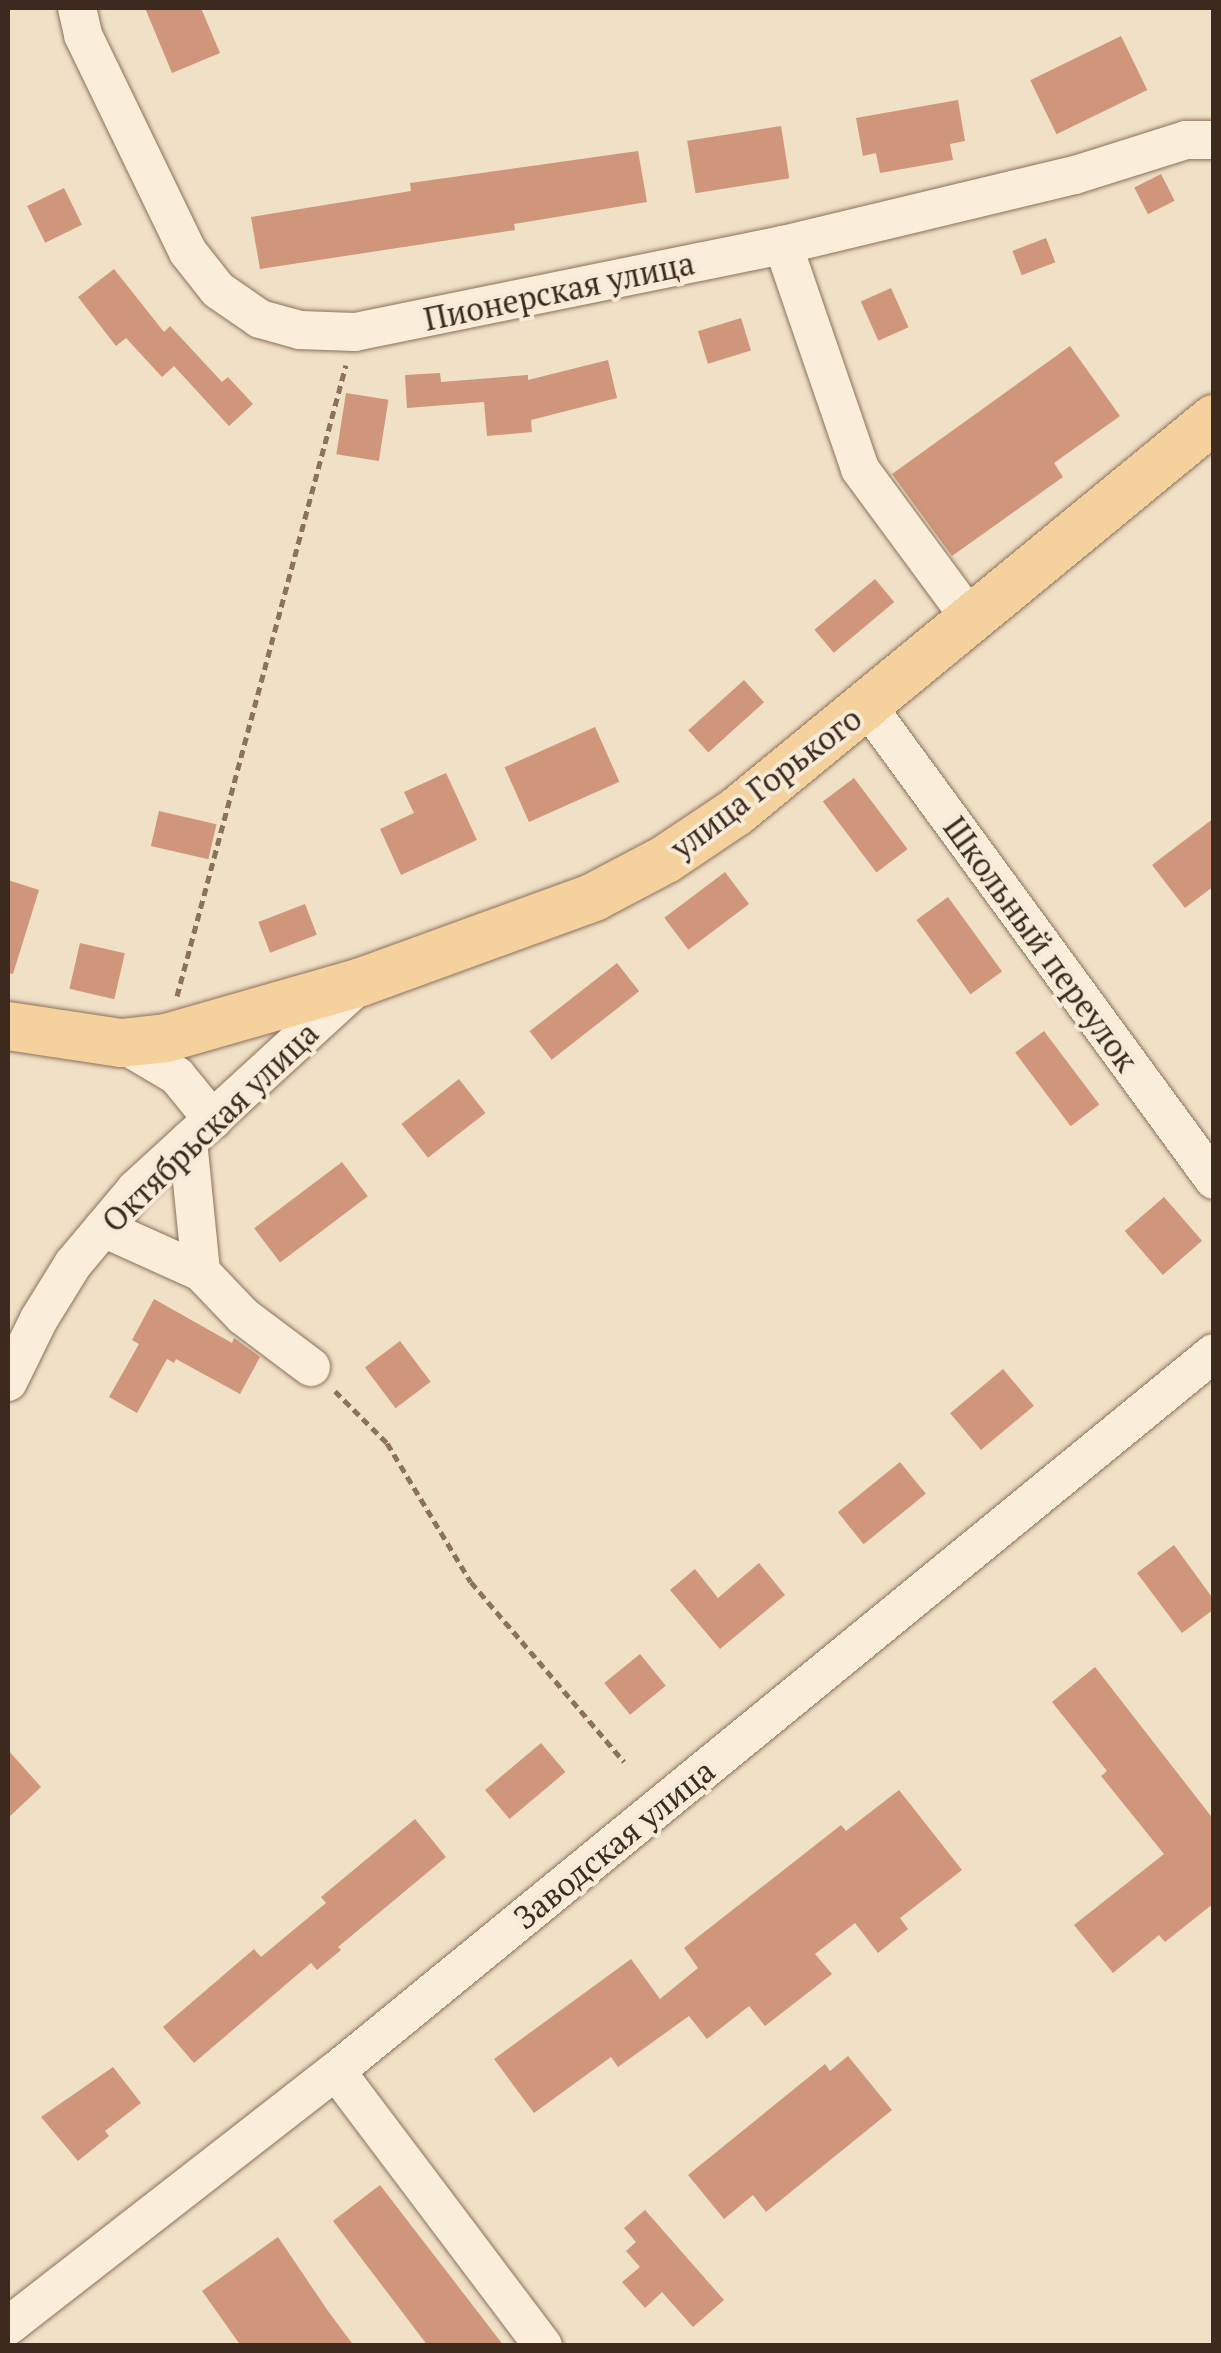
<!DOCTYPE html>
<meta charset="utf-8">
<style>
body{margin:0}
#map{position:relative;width:1221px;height:2353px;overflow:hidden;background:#f0e0c6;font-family:"PT Serif",serif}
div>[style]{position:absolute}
.building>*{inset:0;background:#cf967b;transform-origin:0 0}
.path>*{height:5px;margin-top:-2.5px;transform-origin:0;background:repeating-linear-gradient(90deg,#8c715b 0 8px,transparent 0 13px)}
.roads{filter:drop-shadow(0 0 2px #8c715b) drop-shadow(0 0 2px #8c715b)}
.minor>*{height:38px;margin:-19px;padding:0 19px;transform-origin:19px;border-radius:19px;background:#faedda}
.major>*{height:48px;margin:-24px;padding:0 24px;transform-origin:24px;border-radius:24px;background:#f4d19d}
span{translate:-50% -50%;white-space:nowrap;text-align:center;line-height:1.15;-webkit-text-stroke:8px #f7ead6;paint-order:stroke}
.street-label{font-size:32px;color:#3c2a1f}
.frame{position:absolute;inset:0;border:10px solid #3c2a1f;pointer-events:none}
</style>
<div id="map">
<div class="building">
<div style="clip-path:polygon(145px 8px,201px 8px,220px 53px,172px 73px)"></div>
<div style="left:1121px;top:36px;width:60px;height:101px;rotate:64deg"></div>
<div style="clip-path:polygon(958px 100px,965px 141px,950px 144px,953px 160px,880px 173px,876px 153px,863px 156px,856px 118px)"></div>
<div style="left:781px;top:126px;width:53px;height:95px;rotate:81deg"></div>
<div style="clip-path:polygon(638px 151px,647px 202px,514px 224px,515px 230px,260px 269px,251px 217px,411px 191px,410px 183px)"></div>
<div style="left:1161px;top:174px;width:30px;height:30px;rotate:63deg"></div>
<div style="left:64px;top:188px;width:41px;height:41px;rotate:64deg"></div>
<div style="left:1046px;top:238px;width:26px;height:36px;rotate:69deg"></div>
<div style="clip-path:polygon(114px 269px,164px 332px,170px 326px,222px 382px,228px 377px,253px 404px,229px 426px,174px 366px,162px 377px,126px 338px,116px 346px,78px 297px)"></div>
<div style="left:891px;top:288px;width:43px;height:33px;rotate:66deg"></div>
<div style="left:741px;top:318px;width:34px;height:45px;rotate:73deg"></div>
<div style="clip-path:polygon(1070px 346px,1120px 416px,1054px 463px,1063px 477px,952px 556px,892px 474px)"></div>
<div style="clip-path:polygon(608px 360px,617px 398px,531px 420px,532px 432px,487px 436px,484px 402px,407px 408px,405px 375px,440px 373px,441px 382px,528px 375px,528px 380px)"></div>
<div style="left:346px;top:393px;width:43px;height:62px;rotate:9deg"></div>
<div style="left:875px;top:579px;width:30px;height:79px;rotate:50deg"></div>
<div style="left:744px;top:680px;width:30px;height:75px;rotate:48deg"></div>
<div style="left:595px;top:727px;width:60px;height:99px;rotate:66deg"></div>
<div style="clip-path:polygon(446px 773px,477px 840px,401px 875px,380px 829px,414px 813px,404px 792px)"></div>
<div style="left:854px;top:778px;width:89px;height:39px;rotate:53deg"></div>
<div style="left:159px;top:811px;width:59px;height:36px;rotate:13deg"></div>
<div style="clip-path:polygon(1214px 818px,1214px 886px,1185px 908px,1152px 865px)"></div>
<div style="left:725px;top:872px;width:40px;height:76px;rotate:53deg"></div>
<div style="clip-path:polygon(8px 880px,39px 890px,13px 974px,8px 973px)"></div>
<div style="left:948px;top:897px;width:92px;height:39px;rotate:54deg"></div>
<div style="left:305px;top:904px;width:33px;height:50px;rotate:69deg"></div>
<div style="left:80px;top:943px;width:46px;height:47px;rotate:13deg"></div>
<div style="left:617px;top:963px;width:36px;height:111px;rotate:52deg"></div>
<div style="left:1044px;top:1031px;width:92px;height:36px;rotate:53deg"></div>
<div style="left:459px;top:1079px;width:43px;height:73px;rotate:52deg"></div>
<div style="left:342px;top:1162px;width:43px;height:110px;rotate:53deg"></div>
<div style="left:1164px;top:1197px;width:58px;height:52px;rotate:49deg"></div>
<div style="clip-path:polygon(154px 1299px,232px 1343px,234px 1338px,260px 1357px,240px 1394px,176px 1359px,174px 1363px,167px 1359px,137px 1413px,109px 1397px,139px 1344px,132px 1340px)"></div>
<div style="left:400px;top:1341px;width:51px;height:44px;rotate:53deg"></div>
<div style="left:1003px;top:1369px;width:48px;height:69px;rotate:50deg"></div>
<div style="left:900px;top:1462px;width:41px;height:80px;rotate:51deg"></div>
<div style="clip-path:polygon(1174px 1545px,1214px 1600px,1214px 1609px,1182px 1633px,1137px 1573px)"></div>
<div style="clip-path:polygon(759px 1563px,785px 1595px,720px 1649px,670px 1590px,695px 1569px,718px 1598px)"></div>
<div style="left:640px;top:1654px;width:41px;height:46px;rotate:51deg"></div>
<div style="clip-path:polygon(1095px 1667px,1214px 1820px,1214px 1903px,1165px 1942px,1159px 1935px,1113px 1973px,1074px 1925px,1164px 1854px,1101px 1776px,1107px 1771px,1052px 1702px)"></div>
<div style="left:541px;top:1743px;width:38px;height:73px;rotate:50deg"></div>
<div style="clip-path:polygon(8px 1750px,41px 1787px,8px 1818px)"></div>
<div style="clip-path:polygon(899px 1790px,962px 1870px,900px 1918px,908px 1929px,878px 1953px,855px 1923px,815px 1954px,832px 1974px,765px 2026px,749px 2006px,707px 2039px,689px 2016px,618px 2067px,611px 2057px,534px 2113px,494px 2059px,631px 1959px,660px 1999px,698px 1968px,684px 1948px,841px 1825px,846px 1831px)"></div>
<div style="clip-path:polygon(415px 1819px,446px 1857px,338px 1947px,341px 1950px,317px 1970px,311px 1963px,194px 2063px,163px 2027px,254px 1949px,261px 1957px,326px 1903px,321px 1897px)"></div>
<div style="clip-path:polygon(848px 2056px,892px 2110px,766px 2212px,753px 2195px,724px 2219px,688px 2175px,825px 2064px,830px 2071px)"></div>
<div style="clip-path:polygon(113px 2067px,141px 2103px,105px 2131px,109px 2136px,78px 2161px,41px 2117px)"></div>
<div style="clip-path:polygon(380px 2185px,504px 2346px,428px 2346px,333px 2221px)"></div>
<div style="clip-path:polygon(645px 2210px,724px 2300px,693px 2327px,662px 2292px,645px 2308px,622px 2282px,640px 2267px,626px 2251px,636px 2242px,624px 2228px)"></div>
<div style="clip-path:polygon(278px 2237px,328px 2311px,354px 2346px,241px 2346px,202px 2291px)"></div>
</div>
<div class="path">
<div style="left:177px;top:996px;width:653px;rotate:-75.01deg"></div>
<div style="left:335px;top:1391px;width:74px;rotate:45deg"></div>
<div style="left:387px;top:1443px;width:162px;rotate:58.9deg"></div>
<div style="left:471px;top:1582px;width:236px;rotate:49.6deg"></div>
</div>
<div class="roads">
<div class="minor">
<div style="left:77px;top:8px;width:28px;rotate:77deg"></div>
<div style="left:83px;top:35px;width:241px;rotate:64.2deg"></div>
<div style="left:188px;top:252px;width:48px;rotate:51.7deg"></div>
<div style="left:218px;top:290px;width:51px;rotate:34.6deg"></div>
<div style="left:260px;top:319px;width:41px;rotate:15.4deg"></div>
<div style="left:300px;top:330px;width:55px;rotate:2.1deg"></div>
<div style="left:355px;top:332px;width:437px;rotate:-11.5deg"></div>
<div style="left:783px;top:245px;width:300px;rotate:-13.5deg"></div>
<div style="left:1075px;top:175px;width:116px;rotate:-17.5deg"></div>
<div style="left:1186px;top:140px;width:28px"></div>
<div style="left:783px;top:245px;width:237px;rotate:71deg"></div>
<div style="left:860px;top:469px;width:185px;rotate:53.6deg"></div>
<div style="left:868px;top:707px;width:586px;rotate:53.81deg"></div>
<div style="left:121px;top:1043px;width:65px;rotate:30.5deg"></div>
<div style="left:177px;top:1076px;width:57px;rotate:50.7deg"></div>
<div style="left:188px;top:1141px;width:132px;rotate:84.3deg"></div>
<div style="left:103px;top:1228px;width:107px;rotate:24.2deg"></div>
<div style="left:201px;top:1272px;width:61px;rotate:46.3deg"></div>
<div style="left:243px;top:1316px;width:85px;rotate:36.9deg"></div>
<div style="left:8px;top:1382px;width:70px;rotate:-63.8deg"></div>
<div style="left:39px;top:1319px;width:65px;rotate:-58.3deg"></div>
<div style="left:73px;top:1264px;width:98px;rotate:-50deg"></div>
<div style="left:136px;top:1189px;width:304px;rotate:-42.5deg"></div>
<div style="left:336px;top:2071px;width:344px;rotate:53deg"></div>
<div style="left:8px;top:2326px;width:415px;rotate:-37.9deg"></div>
<div style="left:336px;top:2071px;width:1134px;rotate:-39.28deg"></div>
</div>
<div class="major">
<div style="left:8px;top:1026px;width:114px;rotate:8.6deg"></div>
<div style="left:121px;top:1043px;width:45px;rotate:-6.3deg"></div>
<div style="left:166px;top:1038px;width:203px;rotate:-16deg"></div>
<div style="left:361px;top:982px;width:248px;rotate:-20deg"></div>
<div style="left:594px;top:897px;width:81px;rotate:-27.8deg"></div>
<div style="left:666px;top:859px;width:84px;rotate:-33.9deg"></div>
<div style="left:736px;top:812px;width:619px;rotate:-39.43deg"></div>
</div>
</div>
<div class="street-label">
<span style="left:559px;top:291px;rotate:-12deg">Пионерская улица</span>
<span style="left:766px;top:783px;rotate:-37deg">улица Горького</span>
<span style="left:1041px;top:944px;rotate:54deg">Школьный переулок</span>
<span style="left:210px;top:1127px;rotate:-44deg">Октябрьская улица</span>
<span style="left:614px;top:1844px;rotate:-39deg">Заводская улица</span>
</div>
<div class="frame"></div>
</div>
